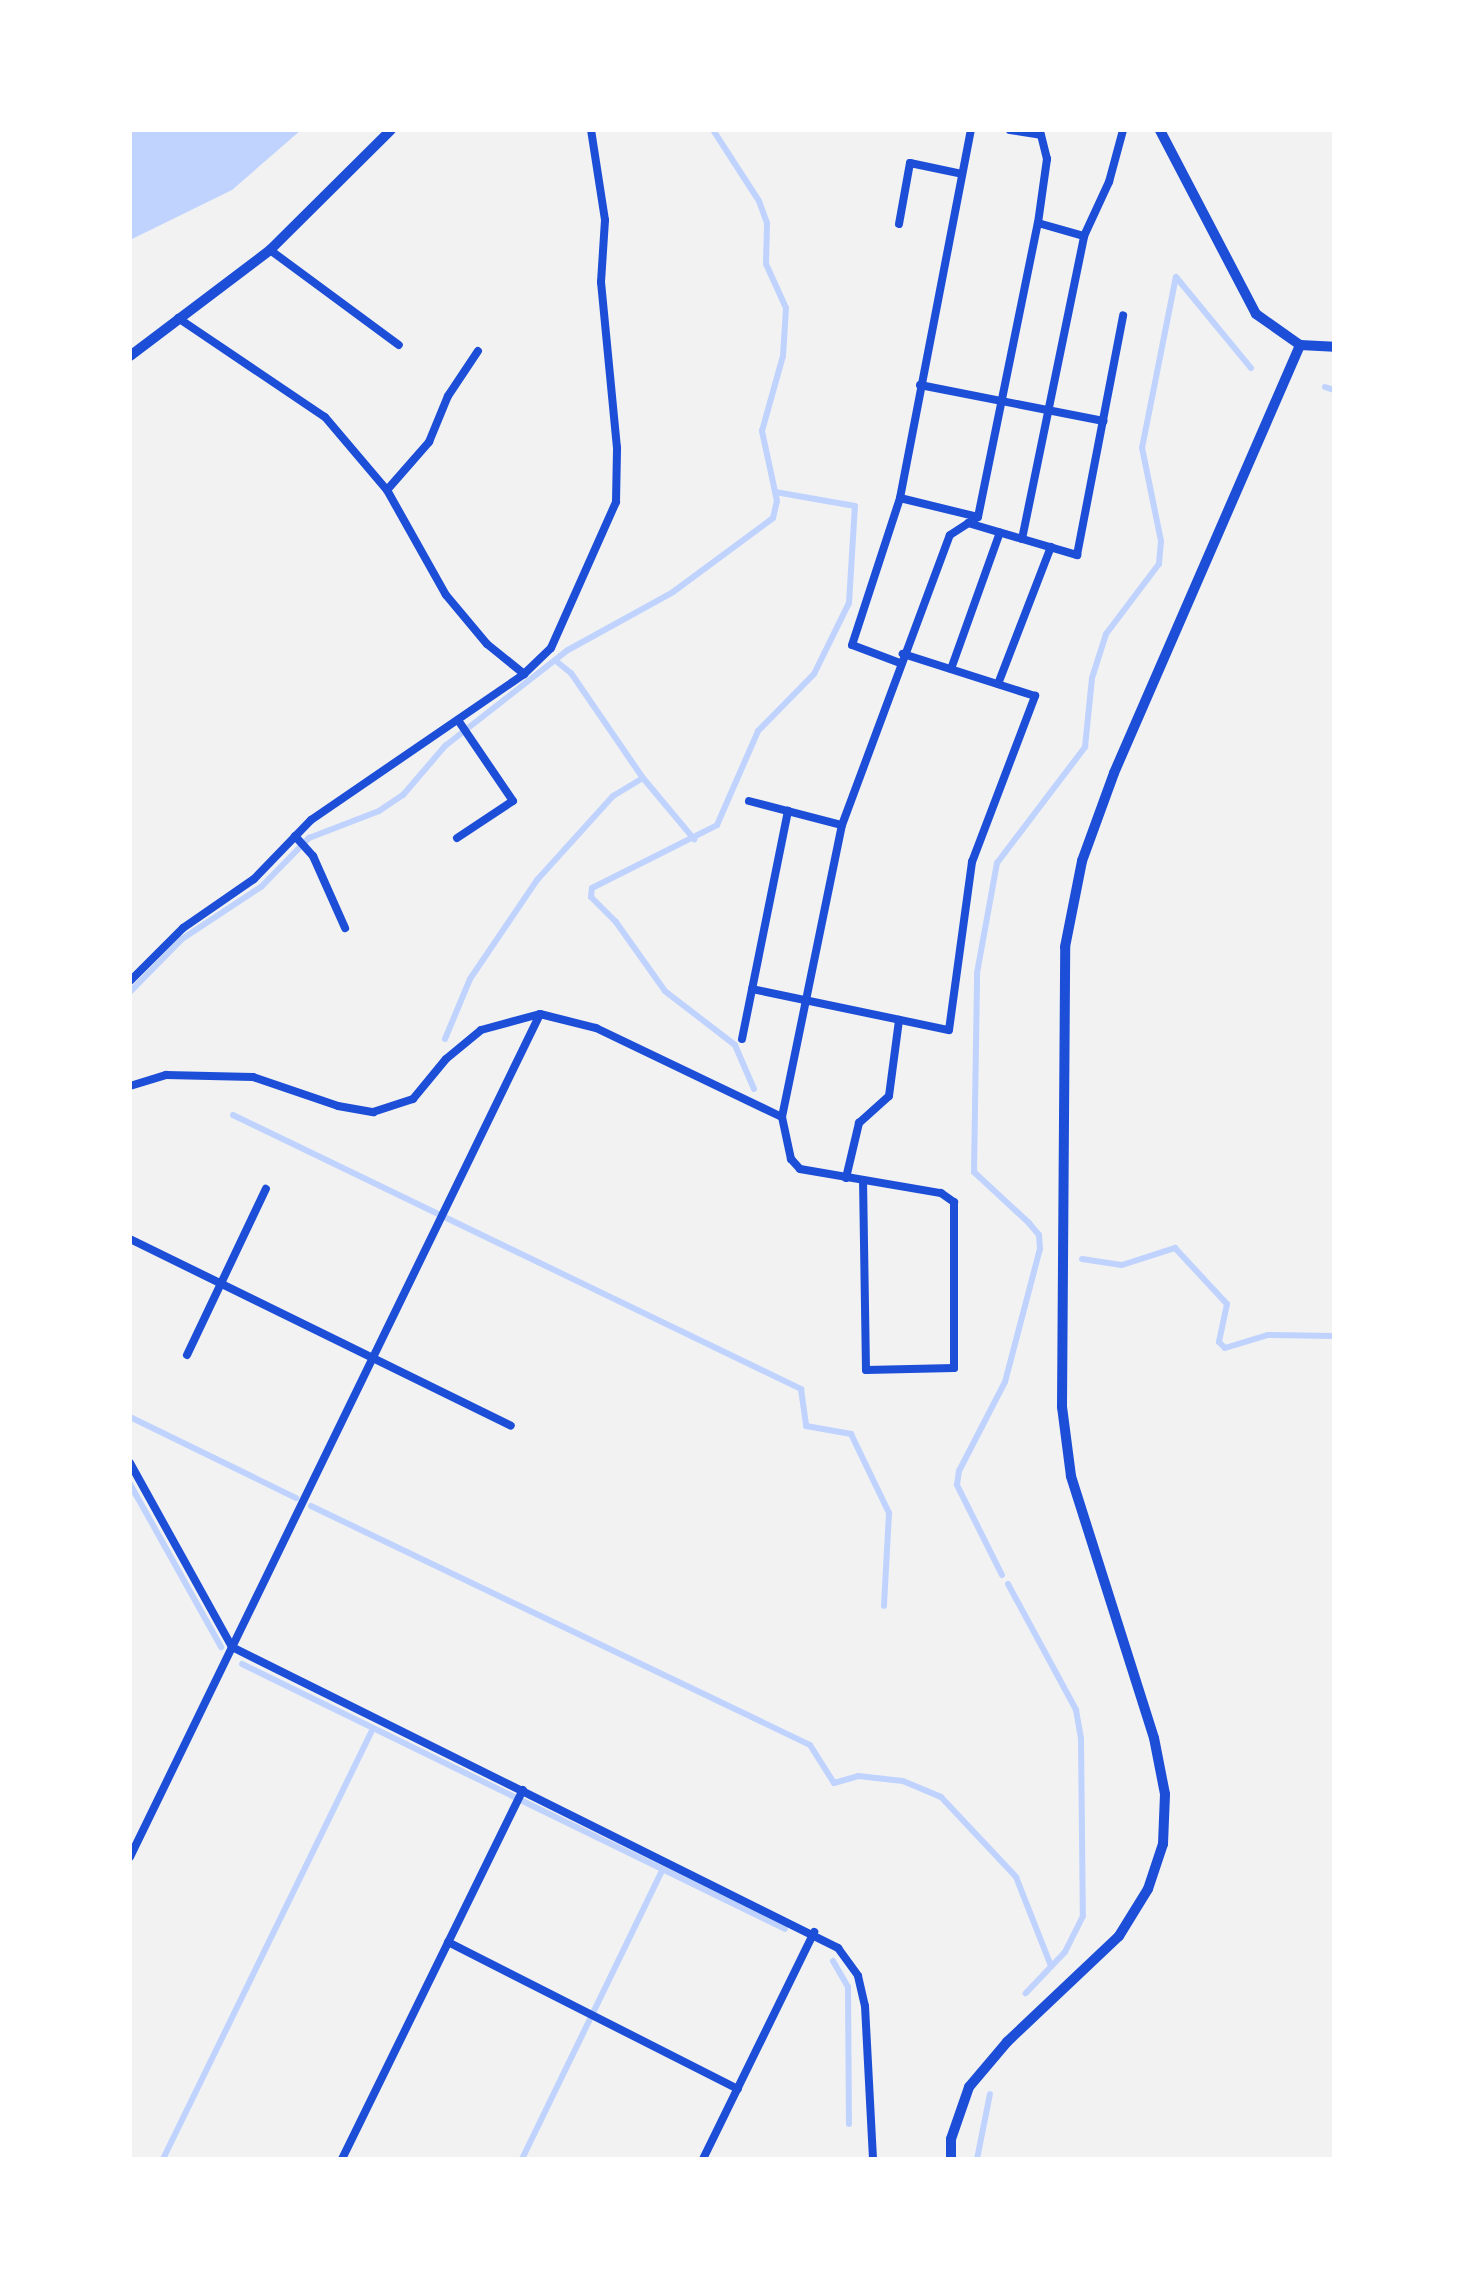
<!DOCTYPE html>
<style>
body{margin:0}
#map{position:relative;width:1464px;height:2289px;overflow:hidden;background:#f2f2f2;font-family:"Source Serif 4",serif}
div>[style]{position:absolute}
.water>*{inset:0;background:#bfd3fe}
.stream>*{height:6px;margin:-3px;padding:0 3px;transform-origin:3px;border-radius:3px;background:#bfd3fe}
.minor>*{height:8px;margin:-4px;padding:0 4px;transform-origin:4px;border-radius:4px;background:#1d4ed8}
.tertiary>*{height:10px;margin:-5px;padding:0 5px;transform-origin:5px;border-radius:5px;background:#1d4ed8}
span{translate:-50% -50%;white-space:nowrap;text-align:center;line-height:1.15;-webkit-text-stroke:8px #fff;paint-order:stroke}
.frame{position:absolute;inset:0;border:132px solid #fff;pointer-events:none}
</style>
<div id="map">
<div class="water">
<div style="clip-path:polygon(130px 130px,301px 130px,232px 190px,130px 240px)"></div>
</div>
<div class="stream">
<div style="left:1176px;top:277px;width:118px;rotate:50.5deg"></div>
<div style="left:1325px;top:387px;width:9px;rotate:18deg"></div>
<div style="left:556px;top:661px;width:19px;rotate:39deg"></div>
<div style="left:571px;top:673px;width:127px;rotate:55.6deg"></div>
<div style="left:643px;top:778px;width:80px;rotate:50.1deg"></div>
<div style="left:130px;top:992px;width:74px;rotate:-45.5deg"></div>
<div style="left:182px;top:939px;width:95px;rotate:-33.4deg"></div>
<div style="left:261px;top:887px;width:69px;rotate:-45.6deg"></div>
<div style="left:309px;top:838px;width:75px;rotate:-21.1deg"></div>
<div style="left:379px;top:811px;width:29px;rotate:-34deg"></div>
<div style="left:403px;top:795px;width:65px;rotate:-49.4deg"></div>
<div style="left:445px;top:746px;width:156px;rotate:-38deg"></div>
<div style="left:568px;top:650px;width:120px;rotate:-28.9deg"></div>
<div style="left:673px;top:592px;width:124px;rotate:-36.5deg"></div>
<div style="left:773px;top:518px;width:17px;rotate:-77deg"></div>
<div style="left:777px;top:501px;width:72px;rotate:-102.1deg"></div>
<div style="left:762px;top:431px;width:78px;rotate:-74.4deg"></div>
<div style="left:783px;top:356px;width:48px;rotate:-86.4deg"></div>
<div style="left:786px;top:308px;width:48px;rotate:-114.4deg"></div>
<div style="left:766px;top:264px;width:41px;rotate:-88.6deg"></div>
<div style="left:767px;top:223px;width:23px;rotate:-110deg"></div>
<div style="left:759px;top:201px;width:85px;rotate:-122.9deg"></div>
<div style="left:445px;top:1039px;width:65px;rotate:-67.4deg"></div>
<div style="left:470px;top:979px;width:120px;rotate:-55.9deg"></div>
<div style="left:537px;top:880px;width:113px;rotate:-47.9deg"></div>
<div style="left:613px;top:796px;width:35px;rotate:-31deg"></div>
<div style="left:754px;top:1089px;width:48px;rotate:-113.4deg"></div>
<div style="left:735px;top:1045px;width:88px;rotate:-142.4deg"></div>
<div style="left:665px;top:991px;width:85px;rotate:-125.4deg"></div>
<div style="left:616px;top:922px;width:35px;rotate:-135deg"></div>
<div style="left:591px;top:897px;width:9px;rotate:-84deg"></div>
<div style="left:592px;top:888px;width:140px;rotate:-26.7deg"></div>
<div style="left:717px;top:825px;width:103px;rotate:-66.4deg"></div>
<div style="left:758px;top:731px;width:80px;rotate:-45.5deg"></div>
<div style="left:814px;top:674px;width:79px;rotate:-63.8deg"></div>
<div style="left:849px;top:603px;width:97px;rotate:-86.5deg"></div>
<div style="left:855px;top:506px;width:81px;rotate:-170.1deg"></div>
<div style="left:233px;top:1115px;width:631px;rotate:25.75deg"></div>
<div style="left:801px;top:1389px;width:37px;rotate:82deg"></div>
<div style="left:806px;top:1426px;width:46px;rotate:10.1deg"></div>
<div style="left:851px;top:1434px;width:88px;rotate:64.3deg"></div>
<div style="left:889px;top:1513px;width:93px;rotate:93.1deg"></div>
<div style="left:1082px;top:1259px;width:40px;rotate:8.5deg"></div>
<div style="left:1122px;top:1265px;width:56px;rotate:-17.8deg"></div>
<div style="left:1175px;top:1248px;width:76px;rotate:47.1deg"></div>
<div style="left:1227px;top:1304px;width:39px;rotate:102deg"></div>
<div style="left:1219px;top:1342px;width:8px;rotate:45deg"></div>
<div style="left:1225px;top:1348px;width:45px;rotate:-16.8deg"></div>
<div style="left:1268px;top:1335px;width:66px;rotate:0.9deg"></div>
<div style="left:130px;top:1417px;width:185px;rotate:26deg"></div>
<div style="left:130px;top:1484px;width:187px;rotate:60.8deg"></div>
<div style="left:311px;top:1506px;width:553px;rotate:25.59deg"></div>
<div style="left:810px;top:1745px;width:45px;rotate:57.7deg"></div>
<div style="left:834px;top:1783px;width:25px;rotate:-16deg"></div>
<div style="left:858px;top:1776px;width:45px;rotate:6.3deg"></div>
<div style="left:903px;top:1781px;width:41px;rotate:22.8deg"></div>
<div style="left:941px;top:1797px;width:110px;rotate:46.8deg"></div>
<div style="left:1016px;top:1877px;width:96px;rotate:68.5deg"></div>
<div style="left:1002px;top:1575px;width:101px;rotate:-116.6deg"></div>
<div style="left:957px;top:1485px;width:14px;rotate:-82deg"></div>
<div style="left:959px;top:1471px;width:100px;rotate:-62.7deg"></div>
<div style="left:1005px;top:1382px;width:138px;rotate:-75.3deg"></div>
<div style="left:1040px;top:1249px;width:14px;rotate:-94deg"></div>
<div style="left:1039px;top:1235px;width:16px;rotate:-130deg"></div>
<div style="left:1029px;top:1223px;width:75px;rotate:-137.2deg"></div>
<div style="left:974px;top:1172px;width:199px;rotate:-89.1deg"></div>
<div style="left:977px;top:973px;width:112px;rotate:-79.7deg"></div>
<div style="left:997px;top:863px;width:146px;rotate:-52.8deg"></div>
<div style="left:1085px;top:747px;width:69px;rotate:-84.2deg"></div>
<div style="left:1092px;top:678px;width:46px;rotate:-72.3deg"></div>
<div style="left:1106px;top:634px;width:88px;rotate:-52.9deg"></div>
<div style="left:1159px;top:564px;width:23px;rotate:-85deg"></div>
<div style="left:1161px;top:541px;width:95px;rotate:-101.5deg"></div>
<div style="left:1142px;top:448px;width:174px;rotate:-78.8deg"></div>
<div style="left:1008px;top:1584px;width:143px;rotate:61.6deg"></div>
<div style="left:1076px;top:1710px;width:29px;rotate:80deg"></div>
<div style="left:1081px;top:1739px;width:177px;rotate:89.4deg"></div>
<div style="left:1083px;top:1916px;width:40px;rotate:116.6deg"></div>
<div style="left:1065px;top:1952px;width:57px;rotate:133.6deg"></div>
<div style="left:242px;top:1664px;width:604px;rotate:26.01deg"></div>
<div style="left:833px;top:1961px;width:30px;rotate:60deg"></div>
<div style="left:848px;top:1987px;width:137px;rotate:89.6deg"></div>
<div style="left:163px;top:2159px;width:479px;rotate:-64deg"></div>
<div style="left:522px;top:2159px;width:322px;rotate:-64.1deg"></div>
<div style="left:977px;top:2159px;width:66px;rotate:-78.7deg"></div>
</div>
<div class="minor">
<div style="left:1010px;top:130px;width:31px;rotate:9deg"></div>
<div style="left:1038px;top:223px;width:48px;rotate:15.8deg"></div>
<div style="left:899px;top:224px;width:62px;rotate:-79.8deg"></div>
<div style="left:910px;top:163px;width:53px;rotate:11.9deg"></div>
<div style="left:270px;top:250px;width:160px;rotate:36.4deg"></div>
<div style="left:178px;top:318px;width:177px;rotate:34deg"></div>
<div style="left:325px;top:417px;width:96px;rotate:49.7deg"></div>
<div style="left:387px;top:490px;width:120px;rotate:60.7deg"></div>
<div style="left:446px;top:595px;width:64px;rotate:50.1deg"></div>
<div style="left:487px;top:644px;width:48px;rotate:39deg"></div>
<div style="left:920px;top:385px;width:187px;rotate:11.1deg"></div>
<div style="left:387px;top:490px;width:64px;rotate:-48.8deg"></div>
<div style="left:429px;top:442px;width:50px;rotate:-67.6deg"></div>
<div style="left:448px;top:396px;width:54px;rotate:-56.3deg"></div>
<div style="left:900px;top:498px;width:80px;rotate:13.7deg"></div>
<div style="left:968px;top:523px;width:114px;rotate:16.4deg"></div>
<div style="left:1077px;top:555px;width:244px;rotate:-79.1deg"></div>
<div style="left:1022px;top:539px;width:309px;rotate:-78.4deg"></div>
<div style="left:1084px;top:236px;width:60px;rotate:-65.2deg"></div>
<div style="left:1109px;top:182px;width:54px;rotate:-74.9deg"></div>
<div style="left:900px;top:663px;width:51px;rotate:-159.4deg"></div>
<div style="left:852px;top:645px;width:155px;rotate:-71.9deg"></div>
<div style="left:900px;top:498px;width:375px;rotate:-79.1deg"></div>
<div style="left:951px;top:669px;width:145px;rotate:-70.3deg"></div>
<div style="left:998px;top:684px;width:147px;rotate:-68.9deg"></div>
<div style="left:749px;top:801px;width:96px;rotate:14.5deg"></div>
<div style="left:295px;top:836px;width:27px;rotate:48deg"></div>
<div style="left:313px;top:856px;width:79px;rotate:66deg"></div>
<div style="left:457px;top:838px;width:67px;rotate:-33.5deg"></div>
<div style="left:513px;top:801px;width:98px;rotate:-124.2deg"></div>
<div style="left:130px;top:981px;width:75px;rotate:-45deg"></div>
<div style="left:183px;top:928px;width:86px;rotate:-34.6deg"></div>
<div style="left:254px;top:879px;width:82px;rotate:-46deg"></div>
<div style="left:311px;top:820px;width:258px;rotate:-34.4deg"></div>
<div style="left:524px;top:674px;width:37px;rotate:-44deg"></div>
<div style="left:551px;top:648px;width:160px;rotate:-66deg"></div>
<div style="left:616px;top:502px;width:54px;rotate:-88.9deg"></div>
<div style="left:617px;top:448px;width:167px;rotate:-95.5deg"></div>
<div style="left:601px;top:282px;width:62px;rotate:-86.3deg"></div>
<div style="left:605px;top:220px;width:91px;rotate:-98.8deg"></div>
<div style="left:752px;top:989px;width:201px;rotate:11.8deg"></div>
<div style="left:949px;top:1030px;width:170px;rotate:-82.2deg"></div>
<div style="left:972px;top:862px;width:178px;rotate:-69.2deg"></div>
<div style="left:1035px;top:696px;width:139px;rotate:-162.3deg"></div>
<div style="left:742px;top:1039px;width:233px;rotate:-78.6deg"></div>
<div style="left:130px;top:1086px;width:38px;rotate:-17deg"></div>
<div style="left:166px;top:1075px;width:87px;rotate:1.3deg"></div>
<div style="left:253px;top:1077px;width:90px;rotate:18.8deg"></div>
<div style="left:338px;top:1106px;width:36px;rotate:10deg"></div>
<div style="left:373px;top:1112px;width:42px;rotate:-18deg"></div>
<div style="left:413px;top:1099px;width:52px;rotate:-50.5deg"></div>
<div style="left:446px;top:1059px;width:45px;rotate:-39.6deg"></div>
<div style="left:481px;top:1030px;width:61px;rotate:-15.2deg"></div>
<div style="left:540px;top:1014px;width:58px;rotate:14deg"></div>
<div style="left:596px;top:1028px;width:206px;rotate:25.6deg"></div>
<div style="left:782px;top:1117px;width:43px;rotate:77.9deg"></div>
<div style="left:791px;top:1159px;width:13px;rotate:48deg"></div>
<div style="left:800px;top:1169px;width:143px;rotate:9.7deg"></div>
<div style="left:941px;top:1193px;width:16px;rotate:35deg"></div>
<div style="left:954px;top:1202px;width:166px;rotate:90deg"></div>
<div style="left:954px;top:1368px;width:88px;rotate:178.7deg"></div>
<div style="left:866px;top:1370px;width:189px;rotate:-90.9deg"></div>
<div style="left:782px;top:1117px;width:298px;rotate:-78.4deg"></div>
<div style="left:842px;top:825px;width:309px;rotate:-69.6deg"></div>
<div style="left:950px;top:535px;width:33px;rotate:-33deg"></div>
<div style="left:978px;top:517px;width:300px;rotate:-78.5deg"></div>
<div style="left:1038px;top:223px;width:65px;rotate:-82deg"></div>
<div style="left:1047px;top:159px;width:30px;rotate:-104deg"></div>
<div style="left:846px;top:1178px;width:57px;rotate:-76.7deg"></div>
<div style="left:859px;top:1123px;width:40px;rotate:-42deg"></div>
<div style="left:889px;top:1096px;width:77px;rotate:-82.5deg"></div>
<div style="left:130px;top:1239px;width:424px;rotate:26.1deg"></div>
<div style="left:187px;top:1355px;width:184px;rotate:-64.6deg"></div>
<div style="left:130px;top:1463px;width:210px;rotate:61deg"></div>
<div style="left:232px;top:1647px;width:677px;rotate:26.41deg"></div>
<div style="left:838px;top:1948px;width:34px;rotate:54deg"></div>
<div style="left:858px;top:1976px;width:31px;rotate:77deg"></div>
<div style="left:865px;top:2006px;width:153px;rotate:87deg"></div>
<div style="left:130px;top:1857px;width:937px;rotate:-64.06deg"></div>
<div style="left:448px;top:1942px;width:325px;rotate:26.9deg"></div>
<div style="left:342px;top:2159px;width:411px;rotate:-63.9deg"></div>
<div style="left:703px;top:2159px;width:253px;rotate:-63.9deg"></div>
</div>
<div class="tertiary">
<div style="left:1300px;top:345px;width:34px;rotate:3deg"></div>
<div style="left:130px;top:356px;width:176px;rotate:-37.1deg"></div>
<div style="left:270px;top:250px;width:170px;rotate:-44.8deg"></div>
<div style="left:951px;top:2159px;width:20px;rotate:-90deg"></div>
<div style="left:951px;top:2139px;width:55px;rotate:-70.9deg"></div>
<div style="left:969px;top:2087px;width:59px;rotate:-49.8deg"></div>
<div style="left:1007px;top:2042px;width:154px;rotate:-43.4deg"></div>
<div style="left:1119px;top:1936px;width:55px;rotate:-58.3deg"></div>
<div style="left:1148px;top:1889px;width:47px;rotate:-71.6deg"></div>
<div style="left:1163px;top:1844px;width:50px;rotate:-87.7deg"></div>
<div style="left:1165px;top:1794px;width:57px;rotate:-101.1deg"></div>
<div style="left:1154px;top:1738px;width:275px;rotate:-107.6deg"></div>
<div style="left:1071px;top:1476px;width:70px;rotate:-97.4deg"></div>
<div style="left:1062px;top:1407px;width:460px;rotate:-89.6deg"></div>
<div style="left:1065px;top:947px;width:88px;rotate:-78.8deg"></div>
<div style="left:1082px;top:861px;width:94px;rotate:-70deg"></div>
<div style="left:1114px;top:773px;width:467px;rotate:-66.5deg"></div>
<div style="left:1300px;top:345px;width:54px;rotate:-144.8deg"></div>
<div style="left:1256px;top:314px;width:208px;rotate:-117.6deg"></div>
</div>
<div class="frame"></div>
</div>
